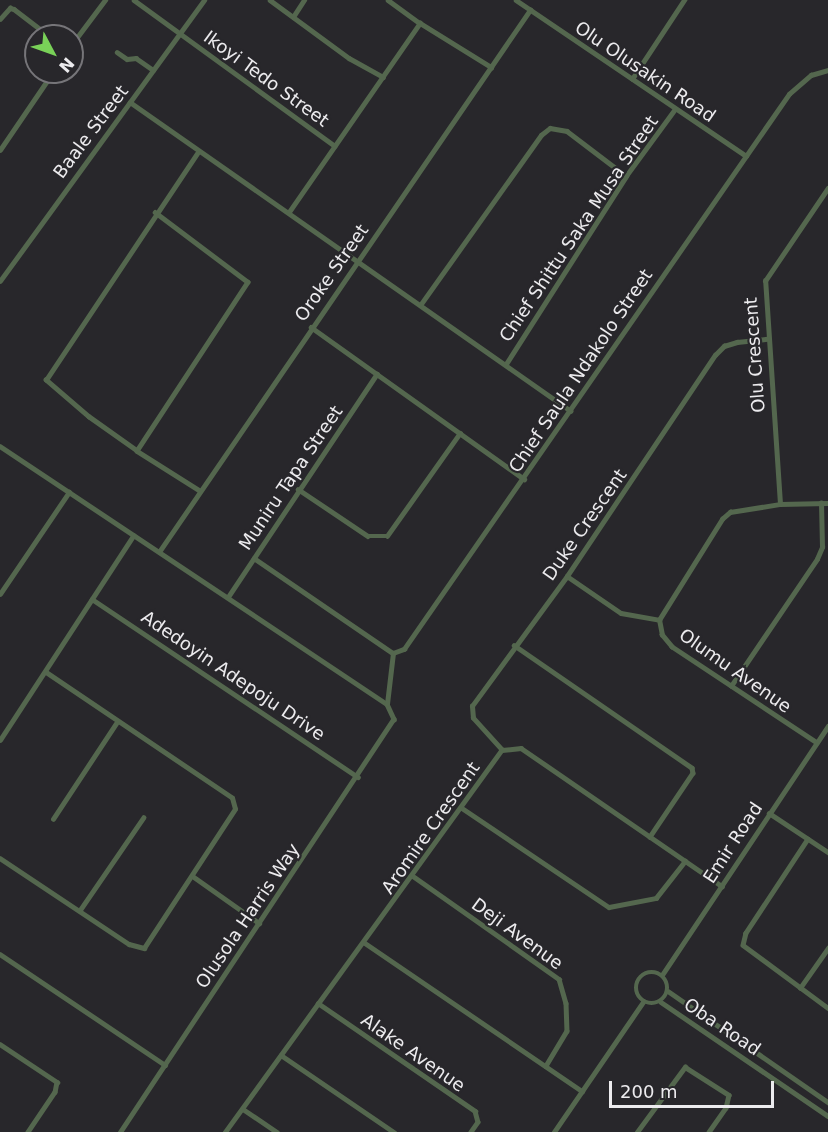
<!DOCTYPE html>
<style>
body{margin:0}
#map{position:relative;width:828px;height:1132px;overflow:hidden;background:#28272b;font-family:"DejaVu Sans",sans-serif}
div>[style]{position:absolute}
.minor>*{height:4.5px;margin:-2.25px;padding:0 2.25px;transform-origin:2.25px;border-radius:2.25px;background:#54674e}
.minor>.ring{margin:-2.25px;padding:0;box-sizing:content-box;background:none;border:4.5px solid #54674e;border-radius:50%}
span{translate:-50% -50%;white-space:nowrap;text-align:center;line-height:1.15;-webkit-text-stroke:4.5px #28272b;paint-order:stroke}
.street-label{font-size:18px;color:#ecebee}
.north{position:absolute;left:24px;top:24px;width:60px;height:60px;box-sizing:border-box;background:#28272b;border:2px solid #767579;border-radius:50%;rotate:131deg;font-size:16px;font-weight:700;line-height:24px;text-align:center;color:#ecebee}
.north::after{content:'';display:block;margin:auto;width:21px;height:27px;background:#79d158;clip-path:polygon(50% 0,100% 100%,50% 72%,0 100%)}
.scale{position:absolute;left:609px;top:1081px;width:165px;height:27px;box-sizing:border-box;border:3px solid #ecebee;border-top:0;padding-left:8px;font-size:18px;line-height:21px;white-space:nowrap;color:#ecebee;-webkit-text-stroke:4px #28272b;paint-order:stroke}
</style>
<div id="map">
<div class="minor">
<div style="left:134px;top:0;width:248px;rotate:36deg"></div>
<div style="left:270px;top:0;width:98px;rotate:36.3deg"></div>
<div style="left:349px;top:58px;width:39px;rotate:29deg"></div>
<div style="left:388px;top:0;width:39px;rotate:36deg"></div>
<div style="left:516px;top:0;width:278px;rotate:34.1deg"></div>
<div style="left:293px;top:17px;width:20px;rotate:-57deg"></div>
<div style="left:0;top:19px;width:15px;rotate:-48deg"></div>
<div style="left:10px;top:8px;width:4px;rotate:14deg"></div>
<div style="left:14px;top:9px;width:44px;rotate:37.6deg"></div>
<div style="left:72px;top:44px;width:55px;rotate:-53.1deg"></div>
<div style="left:117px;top:52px;width:12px;rotate:35deg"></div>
<div style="left:127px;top:59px;width:9px;rotate:-6deg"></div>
<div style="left:136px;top:58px;width:21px;rotate:35deg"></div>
<div style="left:632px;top:79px;width:95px;rotate:-56.6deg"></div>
<div style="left:130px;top:102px;width:538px;rotate:35.02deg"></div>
<div style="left:0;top:150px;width:94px;rotate:-55.8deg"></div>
<div style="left:155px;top:212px;width:116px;rotate:37deg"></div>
<div style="left:248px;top:282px;width:202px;rotate:123.3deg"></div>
<div style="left:137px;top:451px;width:73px;rotate:32.2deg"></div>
<div style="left:289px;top:212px;width:230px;rotate:-55.3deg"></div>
<div style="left:420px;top:23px;width:84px;rotate:31.8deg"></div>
<div style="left:0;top:281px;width:347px;rotate:-54deg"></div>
<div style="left:421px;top:304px;width:207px;rotate:-54.6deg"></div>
<div style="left:541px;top:135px;width:11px;rotate:-38deg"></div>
<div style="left:550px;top:128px;width:17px;rotate:10deg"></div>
<div style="left:567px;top:131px;width:74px;rotate:37.3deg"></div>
<div style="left:311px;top:327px;width:262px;rotate:35.5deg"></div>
<div style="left:506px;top:364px;width:223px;rotate:-57.4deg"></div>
<div style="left:626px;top:176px;width:83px;rotate:-53.8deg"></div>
<div style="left:0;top:446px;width:465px;rotate:33.7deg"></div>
<div style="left:387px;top:704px;width:17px;rotate:65deg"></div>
<div style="left:394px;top:719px;width:495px;rotate:123.5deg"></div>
<div style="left:137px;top:451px;width:59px;rotate:-144.7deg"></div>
<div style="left:89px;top:417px;width:57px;rotate:-139.3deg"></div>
<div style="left:46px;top:380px;width:275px;rotate:-56.3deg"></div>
<div style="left:298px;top:489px;width:84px;rotate:33.9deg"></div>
<div style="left:368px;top:536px;width:19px"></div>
<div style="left:387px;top:536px;width:126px;rotate:-54.7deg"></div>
<div style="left:780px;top:504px;width:224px;rotate:-93.8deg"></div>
<div style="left:765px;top:281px;width:112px;rotate:-55.9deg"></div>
<div style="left:159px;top:552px;width:657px;rotate:-55.61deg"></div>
<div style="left:254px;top:558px;width:168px;rotate:34.4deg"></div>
<div style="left:567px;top:576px;width:65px;rotate:34.4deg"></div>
<div style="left:621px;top:613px;width:39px;rotate:10deg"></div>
<div style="left:0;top:594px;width:123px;rotate:-55.9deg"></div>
<div style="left:228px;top:597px;width:268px;rotate:-56.3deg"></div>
<div style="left:92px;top:599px;width:320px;rotate:33.8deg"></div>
<div style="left:514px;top:645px;width:216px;rotate:34.6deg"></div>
<div style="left:692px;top:768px;width:5px;rotate:79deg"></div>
<div style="left:693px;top:773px;width:77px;rotate:123.9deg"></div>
<div style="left:731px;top:686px;width:153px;rotate:-55.9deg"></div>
<div style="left:817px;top:559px;width:13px;rotate:-67deg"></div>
<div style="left:822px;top:547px;width:44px;rotate:-91.3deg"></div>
<div style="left:387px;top:704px;width:51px;rotate:-83.3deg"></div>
<div style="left:393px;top:653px;width:12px;rotate:-20deg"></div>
<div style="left:404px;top:649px;width:675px;rotate:-55.25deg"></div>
<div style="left:789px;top:94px;width:29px;rotate:-41deg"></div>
<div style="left:811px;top:75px;width:18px;rotate:-16deg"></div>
<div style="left:0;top:740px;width:244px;rotate:-56.9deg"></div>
<div style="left:817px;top:743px;width:174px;rotate:-146.5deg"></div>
<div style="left:672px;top:647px;width:16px;rotate:-130deg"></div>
<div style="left:662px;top:635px;width:15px;rotate:-101deg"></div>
<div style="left:659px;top:620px;width:119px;rotate:-58deg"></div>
<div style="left:722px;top:519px;width:11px;rotate:-41deg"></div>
<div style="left:730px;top:512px;width:51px;rotate:-9.1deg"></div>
<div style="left:780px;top:504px;width:48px;rotate:-1.2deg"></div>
<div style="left:502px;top:750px;width:43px;rotate:-132.2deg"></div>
<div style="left:473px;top:718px;width:12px;rotate:-95deg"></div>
<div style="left:472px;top:706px;width:161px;rotate:-53.8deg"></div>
<div style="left:567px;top:576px;width:266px;rotate:-56.2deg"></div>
<div style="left:715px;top:355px;width:13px;rotate:-45deg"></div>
<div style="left:724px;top:346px;width:14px;rotate:-17deg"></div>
<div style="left:737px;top:342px;width:30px;rotate:-6deg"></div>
<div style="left:462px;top:808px;width:177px;rotate:34deg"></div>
<div style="left:609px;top:907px;width:48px;rotate:-10.8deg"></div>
<div style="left:656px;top:898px;width:47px;rotate:-51.9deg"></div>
<div style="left:769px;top:813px;width:71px;rotate:33.5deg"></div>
<div style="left:53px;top:819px;width:116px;rotate:-56.6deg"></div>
<div style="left:808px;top:839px;width:113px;rotate:123.4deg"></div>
<div style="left:746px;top:933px;width:12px;rotate:104deg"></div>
<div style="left:743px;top:945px;width:106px;rotate:36.5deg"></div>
<div style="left:0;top:858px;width:155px;rotate:33.7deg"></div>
<div style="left:129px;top:944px;width:16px;rotate:15deg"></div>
<div style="left:144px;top:948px;width:166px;rotate:-56.8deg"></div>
<div style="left:235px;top:809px;width:11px;rotate:-105deg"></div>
<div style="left:232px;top:798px;width:225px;rotate:-146deg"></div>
<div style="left:413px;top:876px;width:179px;rotate:35.2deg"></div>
<div style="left:559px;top:979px;width:25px;rotate:74deg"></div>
<div style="left:566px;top:1003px;width:28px;rotate:88deg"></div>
<div style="left:567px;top:1031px;width:41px;rotate:121deg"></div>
<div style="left:194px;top:877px;width:80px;rotate:35.3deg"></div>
<div style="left:80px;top:910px;width:112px;rotate:-55.6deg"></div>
<div style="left:365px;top:943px;width:263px;rotate:34.3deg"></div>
<div style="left:0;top:954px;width:199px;rotate:33.9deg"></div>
<div class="ring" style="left:636px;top:972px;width:27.5px;height:27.5px"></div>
<div style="left:662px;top:975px;width:299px;rotate:-56.3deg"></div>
<div style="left:800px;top:988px;width:49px;rotate:-55deg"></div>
<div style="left:668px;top:991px;width:195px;rotate:34.8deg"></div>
<div style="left:661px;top:1002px;width:202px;rotate:34.3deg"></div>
<div style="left:318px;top:1003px;width:191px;rotate:34.5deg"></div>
<div style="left:475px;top:1111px;width:11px;rotate:75deg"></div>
<div style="left:478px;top:1122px;width:12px;rotate:125deg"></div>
<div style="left:0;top:1044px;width:69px;rotate:33.7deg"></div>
<div style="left:57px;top:1082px;width:10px;rotate:101deg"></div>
<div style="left:55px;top:1092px;width:48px;rotate:124deg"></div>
<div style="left:281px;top:1055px;width:137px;rotate:34.3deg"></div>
<div style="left:243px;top:1109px;width:41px;rotate:34.1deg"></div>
<div style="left:225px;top:1132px;width:472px;rotate:-54.1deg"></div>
<div style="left:502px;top:750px;width:19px;rotate:-6deg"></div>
<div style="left:521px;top:748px;width:244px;rotate:34.5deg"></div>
<div style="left:554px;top:1132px;width:158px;rotate:-55.6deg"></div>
<div style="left:637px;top:1132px;width:81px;rotate:-53.6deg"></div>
<div style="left:685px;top:1067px;width:52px;rotate:32.5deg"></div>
<div style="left:729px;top:1095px;width:13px;rotate:103deg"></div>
<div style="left:726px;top:1108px;width:29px;rotate:125deg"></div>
</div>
<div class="street-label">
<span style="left:645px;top:72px;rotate:34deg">Olu Olusakin Road</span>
<span style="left:266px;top:79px;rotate:36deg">Ikoyi Tedo Street</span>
<span style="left:91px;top:132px;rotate:-53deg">Baale Street</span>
<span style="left:579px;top:229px;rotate:-56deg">Chief Shittu Saka Musa Street</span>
<span style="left:332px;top:273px;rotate:-55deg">Oroke Street</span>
<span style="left:755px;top:355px;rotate:-94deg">Olu Crescent</span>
<span style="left:581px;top:371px;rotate:-56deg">Chief Saula Ndakolo Street</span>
<span style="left:291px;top:478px;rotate:-56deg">Muniru Tapa Street</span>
<span style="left:585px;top:525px;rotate:-55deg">Duke Crescent</span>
<span style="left:735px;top:671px;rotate:35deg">Olumu Avenue</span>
<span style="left:233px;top:676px;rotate:34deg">Adedoyin Adepoju Drive</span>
<span style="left:431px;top:828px;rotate:-55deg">Aromire Crescent</span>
<span style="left:733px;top:843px;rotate:-57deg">Emir Road</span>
<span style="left:248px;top:916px;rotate:-56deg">Olusola Harris Way</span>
<span style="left:517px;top:934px;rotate:36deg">Deji Avenue</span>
<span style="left:722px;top:1027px;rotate:34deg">Oba Road</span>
<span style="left:413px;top:1053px;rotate:35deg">Alake Avenue</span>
</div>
<div class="north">N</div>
<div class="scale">200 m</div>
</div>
